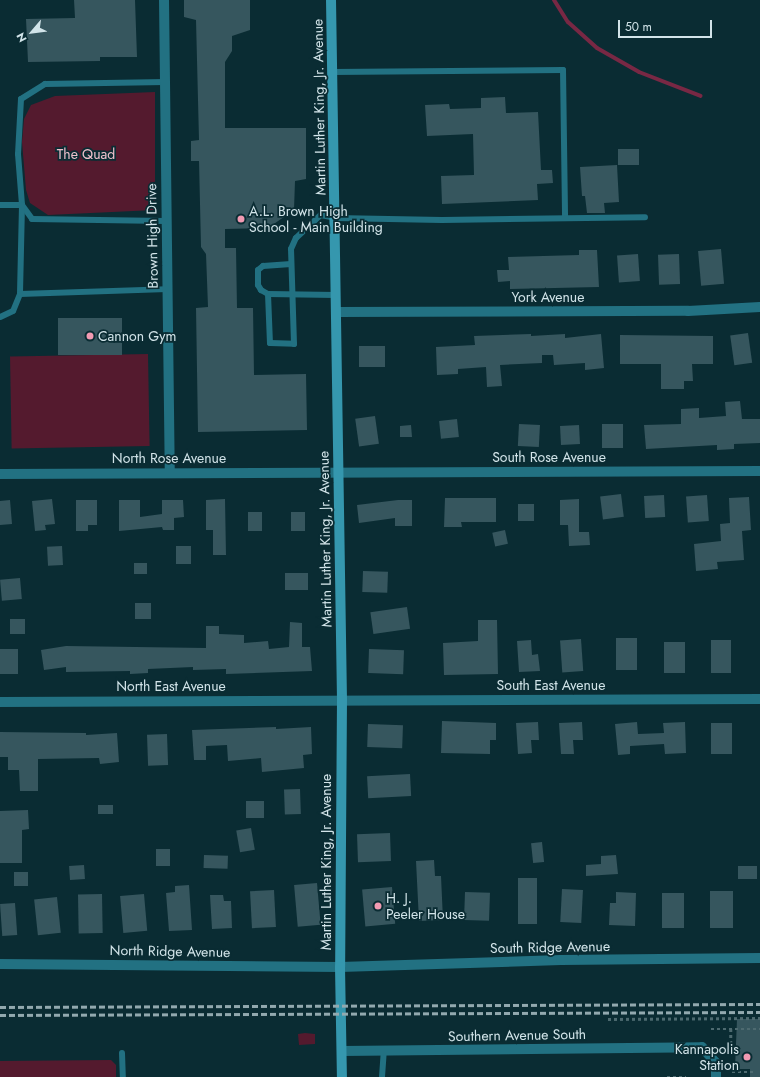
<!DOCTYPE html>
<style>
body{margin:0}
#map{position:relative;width:760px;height:1077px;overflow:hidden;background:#0a2c33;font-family:Jost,sans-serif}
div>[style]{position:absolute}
.green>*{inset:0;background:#541a2e;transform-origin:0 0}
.stream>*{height:4px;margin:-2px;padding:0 2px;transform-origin:2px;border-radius:2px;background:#782844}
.building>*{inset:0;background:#36565e;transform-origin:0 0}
.path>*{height:2.5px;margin-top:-1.25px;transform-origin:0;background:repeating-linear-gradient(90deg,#4d6a70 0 3px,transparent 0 6px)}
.service>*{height:6px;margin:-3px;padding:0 3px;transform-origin:3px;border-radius:3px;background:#227182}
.minor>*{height:10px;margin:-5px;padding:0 5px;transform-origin:5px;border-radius:5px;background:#227182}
.tertiary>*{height:10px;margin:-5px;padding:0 5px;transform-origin:5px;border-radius:5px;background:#227182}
.secondary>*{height:10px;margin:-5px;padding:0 5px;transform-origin:5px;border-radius:5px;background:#3597ae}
.rail>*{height:3px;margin-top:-1.5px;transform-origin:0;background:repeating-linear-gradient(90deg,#92a9af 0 6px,transparent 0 9px)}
.dots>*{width:11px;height:11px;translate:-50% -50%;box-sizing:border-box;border:2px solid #0a2c33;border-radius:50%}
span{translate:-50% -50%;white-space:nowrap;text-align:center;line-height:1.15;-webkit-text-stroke:3.5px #0a2c33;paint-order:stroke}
.street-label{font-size:14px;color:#d2e4e9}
.park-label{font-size:14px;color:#f0c0cc}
.poi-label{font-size:14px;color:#d2e4e9}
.left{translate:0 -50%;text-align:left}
.right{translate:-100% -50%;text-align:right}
.north{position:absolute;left:12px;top:12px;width:40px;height:40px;-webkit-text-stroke:3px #0a2c33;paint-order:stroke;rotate:242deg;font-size:11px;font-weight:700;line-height:16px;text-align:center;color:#d2e4e9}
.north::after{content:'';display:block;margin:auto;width:14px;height:18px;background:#d2e4e9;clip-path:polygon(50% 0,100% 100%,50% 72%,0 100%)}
.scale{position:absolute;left:618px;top:20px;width:94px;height:18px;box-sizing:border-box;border:2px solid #d2e4e9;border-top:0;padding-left:5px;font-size:12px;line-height:14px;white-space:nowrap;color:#d2e4e9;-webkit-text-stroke:3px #0a2c33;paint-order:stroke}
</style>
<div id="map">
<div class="green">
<div style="clip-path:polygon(155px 92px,155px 210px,48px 215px,30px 203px,26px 190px,22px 142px,24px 119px,31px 105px,55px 96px)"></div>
<div style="left:148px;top:354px;width:92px;height:138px;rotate:89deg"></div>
<div style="clip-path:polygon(305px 1033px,315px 1034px,315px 1044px,299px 1045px,298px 1034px)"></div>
<div style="clip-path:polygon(111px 1060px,116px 1065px,116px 1077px,0 1077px,0 1061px)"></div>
</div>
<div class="stream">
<div style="left:554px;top:0;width:26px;rotate:58deg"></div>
<div style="left:568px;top:22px;width:39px;rotate:42deg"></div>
<div style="left:597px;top:48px;width:48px;rotate:29.7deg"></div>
<div style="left:639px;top:72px;width:66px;rotate:21.2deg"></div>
</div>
<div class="building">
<div style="clip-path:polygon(74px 0,135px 0,137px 57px,100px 57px,100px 61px,28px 62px,26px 19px,75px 18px)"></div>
<div style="clip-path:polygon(184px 0,250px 0,250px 30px,232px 36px,232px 51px,225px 62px,225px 128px,306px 128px,306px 179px,295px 181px,294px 210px,268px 228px,225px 229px,225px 248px,236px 248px,237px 308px,253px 308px,254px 375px,306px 374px,307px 430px,198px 432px,196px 308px,208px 307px,206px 254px,201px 247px,199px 161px,191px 161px,191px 141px,199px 140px,196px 20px,184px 17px)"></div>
<div style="clip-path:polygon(505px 97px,506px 113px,538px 112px,541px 170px,552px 170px,553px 183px,537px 184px,538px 200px,442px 204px,441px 176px,474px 175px,473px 134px,427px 136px,425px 105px,449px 104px,450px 109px,481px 108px,481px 98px)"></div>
<div style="left:618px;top:149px;width:21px;height:16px"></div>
<div style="clip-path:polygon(617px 165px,619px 202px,604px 203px,605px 213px,587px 213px,585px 196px,582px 196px,580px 167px)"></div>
<div style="left:721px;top:249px;width:35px;height:23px;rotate:85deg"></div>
<div style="clip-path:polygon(579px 250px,597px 250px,599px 287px,510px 289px,510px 281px,498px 282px,497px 270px,509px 270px,508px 257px,579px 255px)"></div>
<div style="left:638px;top:254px;width:27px;height:21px;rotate:86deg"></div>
<div style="left:679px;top:254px;width:30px;height:21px;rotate:88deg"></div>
<div style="left:58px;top:318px;width:64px;height:37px"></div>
<div style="left:748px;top:333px;width:30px;height:18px;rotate:82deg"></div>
<div style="clip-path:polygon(531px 334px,531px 336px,565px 334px,565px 338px,601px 334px,604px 368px,585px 370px,585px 363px,554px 365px,553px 355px,542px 355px,542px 363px,500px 365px,502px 386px,487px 387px,486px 367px,458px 369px,458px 374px,437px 375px,436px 347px,475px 345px,474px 336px)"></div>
<div style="clip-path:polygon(620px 335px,713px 336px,713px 364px,692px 364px,693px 381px,684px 381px,684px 389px,661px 389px,661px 364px,620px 364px)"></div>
<div style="left:385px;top:346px;width:21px;height:26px;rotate:90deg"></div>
<div style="clip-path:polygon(740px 401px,742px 419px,760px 419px,760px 443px,734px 444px,734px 449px,717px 450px,717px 445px,646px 449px,644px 425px,681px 424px,681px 409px,699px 408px,699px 418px,726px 416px,725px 402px)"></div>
<div style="left:375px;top:416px;width:28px;height:20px;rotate:82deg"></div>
<div style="left:457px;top:419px;width:18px;height:18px;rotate:84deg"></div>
<div style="left:519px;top:424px;width:21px;height:22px;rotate:3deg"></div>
<div style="left:602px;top:424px;width:21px;height:24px"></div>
<div style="clip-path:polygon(411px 425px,412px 437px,400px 437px,400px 426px)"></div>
<div style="left:579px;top:425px;width:19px;height:19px;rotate:87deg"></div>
<div style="left:621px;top:494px;width:23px;height:21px;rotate:83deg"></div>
<div style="left:664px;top:495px;width:22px;height:20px;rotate:87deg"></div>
<div style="left:707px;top:495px;width:26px;height:21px;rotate:86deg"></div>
<div style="clip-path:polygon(749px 497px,751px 530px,742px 531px,744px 560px,717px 562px,718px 569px,696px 571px,694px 544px,721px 541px,720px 524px,730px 523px,729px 498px)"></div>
<div style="clip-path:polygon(445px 498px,496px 498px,496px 522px,461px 522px,462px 527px,444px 527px)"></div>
<div style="clip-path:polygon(52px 499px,55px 524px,45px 525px,46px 530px,35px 531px,32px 501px)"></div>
<div style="clip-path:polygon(225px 499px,226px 555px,213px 555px,213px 530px,206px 530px,206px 500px)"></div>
<div style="clip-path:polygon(579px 499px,579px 532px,589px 532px,590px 545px,569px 546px,568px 525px,560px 525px,560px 500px)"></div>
<div style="clip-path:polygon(10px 500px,12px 524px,0 525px,0 501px)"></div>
<div style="clip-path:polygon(76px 500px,97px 500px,97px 525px,88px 525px,88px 531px,76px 531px)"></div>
<div style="clip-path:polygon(119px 500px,140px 500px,140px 517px,162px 514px,162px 500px,183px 500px,184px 517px,174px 518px,174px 530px,163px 530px,162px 527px,119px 531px)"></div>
<div style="clip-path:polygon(398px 500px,412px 500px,412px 526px,395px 526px,395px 518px,359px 523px,357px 505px)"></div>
<div style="left:518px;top:504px;width:16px;height:17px"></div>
<div style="left:248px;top:512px;width:14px;height:19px"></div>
<div style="left:291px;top:512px;width:14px;height:19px"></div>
<div style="left:505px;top:530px;width:14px;height:13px;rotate:78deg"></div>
<div style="left:62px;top:546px;width:19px;height:15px;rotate:87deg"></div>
<div style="left:176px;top:546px;width:15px;height:18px"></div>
<div style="left:147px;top:563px;width:11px;height:13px;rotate:90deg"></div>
<div style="left:363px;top:571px;width:25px;height:21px;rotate:2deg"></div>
<div style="left:308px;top:573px;width:17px;height:23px;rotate:90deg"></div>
<div style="left:20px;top:578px;width:21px;height:20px;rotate:85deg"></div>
<div style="left:151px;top:603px;width:16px;height:16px;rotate:90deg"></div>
<div style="left:407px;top:607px;width:22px;height:37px;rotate:82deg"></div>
<div style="left:10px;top:619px;width:15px;height:15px"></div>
<div style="clip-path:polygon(478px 620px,497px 620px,498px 674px,444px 675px,443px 643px,478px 641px)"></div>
<div style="clip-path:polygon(290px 622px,302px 623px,302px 647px,310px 647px,312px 671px,226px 674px,226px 669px,193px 670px,193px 667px,148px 669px,148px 673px,130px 674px,130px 671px,66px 672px,66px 667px,44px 670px,41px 650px,66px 646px,206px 648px,206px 626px,219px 626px,219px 634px,244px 635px,244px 643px,268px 641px,269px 649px,289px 647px)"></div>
<div style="left:616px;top:638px;width:21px;height:32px"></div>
<div style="left:581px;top:639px;width:32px;height:21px;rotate:86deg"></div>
<div style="clip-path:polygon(531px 640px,532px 655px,538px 654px,540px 671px,519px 672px,517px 641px)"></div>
<div style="left:711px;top:640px;width:20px;height:33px"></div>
<div style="left:664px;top:642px;width:21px;height:31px"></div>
<div style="left:0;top:649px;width:18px;height:25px"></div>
<div style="left:369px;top:649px;width:35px;height:24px;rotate:2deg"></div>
<div style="clip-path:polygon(442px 721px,496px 723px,496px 740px,490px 740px,490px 754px,441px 753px)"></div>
<div style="clip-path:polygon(538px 722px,539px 740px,531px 740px,532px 753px,518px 754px,516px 723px)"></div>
<div style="clip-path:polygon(582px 722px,583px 740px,573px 740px,574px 754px,561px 754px,559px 723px)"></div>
<div style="clip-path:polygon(637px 722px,638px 734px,664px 733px,663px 723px,685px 722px,686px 753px,665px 754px,664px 744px,630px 746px,630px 754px,618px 755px,615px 724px)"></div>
<div style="left:711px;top:723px;width:21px;height:31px"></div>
<div style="left:368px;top:724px;width:35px;height:23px;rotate:2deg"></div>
<div style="clip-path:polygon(276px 727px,276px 729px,311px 727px,312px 754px,303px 755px,304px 768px,262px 772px,261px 758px,228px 761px,227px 745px,206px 746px,206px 760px,194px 760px,192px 730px)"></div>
<div style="clip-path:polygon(0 732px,86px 733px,86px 735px,117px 733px,119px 762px,100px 764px,99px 758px,38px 759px,38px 791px,20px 791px,19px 770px,8px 770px,8px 757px,0 757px)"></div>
<div style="left:167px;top:734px;width:31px;height:20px;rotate:88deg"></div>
<div style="left:410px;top:774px;width:22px;height:43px;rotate:87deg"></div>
<div style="left:300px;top:789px;width:25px;height:16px;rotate:88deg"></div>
<div style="left:246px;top:801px;width:18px;height:17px"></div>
<div style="left:98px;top:805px;width:15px;height:9px"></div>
<div style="clip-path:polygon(28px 810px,29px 829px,22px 830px,22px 863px,0 863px,0 811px)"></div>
<div style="left:251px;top:828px;width:22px;height:15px;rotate:80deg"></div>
<div style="left:390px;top:833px;width:28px;height:33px;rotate:88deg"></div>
<div style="left:542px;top:842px;width:20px;height:11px;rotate:84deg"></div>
<div style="left:156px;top:849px;width:14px;height:17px"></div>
<div style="left:204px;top:855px;width:24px;height:13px;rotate:2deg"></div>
<div style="clip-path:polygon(616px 855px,618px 874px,586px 876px,586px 865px,601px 864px,601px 856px)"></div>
<div style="clip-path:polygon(434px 860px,435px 876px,441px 876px,443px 920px,419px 921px,416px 861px)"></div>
<div style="left:84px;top:865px;width:14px;height:15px;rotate:86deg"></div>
<div style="left:738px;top:866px;width:19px;height:13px"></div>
<div style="left:14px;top:872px;width:14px;height:14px"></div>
<div style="left:518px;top:878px;width:19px;height:46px"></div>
<div style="left:317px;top:883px;width:42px;height:23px;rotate:85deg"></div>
<div style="clip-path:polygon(189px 885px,192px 930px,169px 931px,166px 893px,175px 892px,175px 886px)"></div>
<div style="left:392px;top:887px;width:37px;height:30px;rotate:85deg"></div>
<div style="left:562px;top:889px;width:21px;height:33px;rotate:3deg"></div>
<div style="left:274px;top:890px;width:37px;height:24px;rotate:87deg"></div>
<div style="left:710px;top:891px;width:23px;height:37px"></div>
<div style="left:465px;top:892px;width:25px;height:28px;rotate:2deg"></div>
<div style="clip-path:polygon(616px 892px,636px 893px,635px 926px,609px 925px,610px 903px,616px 903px)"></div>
<div style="left:662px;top:893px;width:22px;height:35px"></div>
<div style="left:102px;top:894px;width:39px;height:24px;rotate:89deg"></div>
<div style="left:144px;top:894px;width:37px;height:24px;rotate:85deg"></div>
<div style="clip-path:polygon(210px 895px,223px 895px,224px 901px,231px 901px,232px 928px,212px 929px)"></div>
<div style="left:57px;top:897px;width:36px;height:23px;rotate:84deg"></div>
<div style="left:15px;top:903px;width:32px;height:15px;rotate:86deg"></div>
<div style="clip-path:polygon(737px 1019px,760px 1019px,760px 1077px,750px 1077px,750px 1069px,735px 1069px)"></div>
</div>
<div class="path">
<div style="left:608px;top:1019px;width:152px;rotate:-0.4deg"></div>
<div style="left:711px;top:1029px;width:49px"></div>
<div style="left:731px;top:1029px;width:22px;rotate:90deg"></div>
<div style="left:732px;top:1072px;width:22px"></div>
<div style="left:667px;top:1077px;width:19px"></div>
</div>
<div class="service">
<div style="left:332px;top:72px;width:231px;rotate:-0.5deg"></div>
<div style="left:563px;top:70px;width:148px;rotate:89.2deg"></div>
<div style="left:165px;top:82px;width:120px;rotate:179deg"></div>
<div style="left:45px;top:84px;width:28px;rotate:148deg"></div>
<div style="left:21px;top:99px;width:55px;rotate:93.1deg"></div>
<div style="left:18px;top:154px;width:51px;rotate:85.5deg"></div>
<div style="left:22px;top:205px;width:17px;rotate:54deg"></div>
<div style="left:32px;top:219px;width:133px;rotate:0.9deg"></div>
<div style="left:0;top:205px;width:22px"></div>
<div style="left:22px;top:205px;width:89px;rotate:91.3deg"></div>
<div style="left:20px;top:294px;width:18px;rotate:112deg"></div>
<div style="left:13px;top:311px;width:14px;rotate:155deg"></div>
<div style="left:291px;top:264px;width:28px;rotate:176deg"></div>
<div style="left:263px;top:266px;width:6px;rotate:141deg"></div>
<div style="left:258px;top:270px;width:15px;rotate:90deg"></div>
<div style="left:258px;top:285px;width:6px;rotate:59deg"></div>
<div style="left:261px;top:290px;width:8px;rotate:30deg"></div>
<div style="left:268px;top:294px;width:68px;rotate:0.8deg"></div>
<div style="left:20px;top:294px;width:147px;rotate:-1.9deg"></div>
<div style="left:268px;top:294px;width:49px;rotate:87.7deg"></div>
<div style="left:270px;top:343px;width:24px;rotate:2deg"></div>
<div style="left:294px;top:344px;width:95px;rotate:-91.8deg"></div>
<div style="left:291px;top:249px;width:12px;rotate:-66deg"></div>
<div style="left:296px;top:238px;width:34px;rotate:-43deg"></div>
<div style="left:321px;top:215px;width:14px;rotate:12deg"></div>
<div style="left:335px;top:218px;width:107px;rotate:1.1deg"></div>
<div style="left:442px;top:220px;width:203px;rotate:-0.8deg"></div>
<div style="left:122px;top:1053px;width:24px;rotate:88deg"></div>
<div style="left:382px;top:1077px;width:27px;rotate:-86deg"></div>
</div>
<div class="minor">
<div style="left:164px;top:0;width:472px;rotate:89.3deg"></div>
<div style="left:336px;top:312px;width:352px;rotate:-0.2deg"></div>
<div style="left:688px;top:311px;width:72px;rotate:-3.2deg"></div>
<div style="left:0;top:474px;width:760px;rotate:-0.23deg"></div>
<div style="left:0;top:702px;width:760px;rotate:-0.23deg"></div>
<div style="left:342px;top:1051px;width:360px;rotate:-0.6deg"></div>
<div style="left:702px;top:1047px;width:21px;rotate:49deg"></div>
<div style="left:716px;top:1063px;width:14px;rotate:90deg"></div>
</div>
<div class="tertiary">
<div style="left:0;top:964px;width:340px;rotate:0.5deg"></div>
<div style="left:340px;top:967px;width:221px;rotate:-1.8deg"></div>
<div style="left:561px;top:960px;width:199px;rotate:-0.6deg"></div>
</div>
<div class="secondary">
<div style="left:331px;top:0;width:699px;rotate:89.1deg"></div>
<div style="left:342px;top:699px;width:268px;rotate:90.4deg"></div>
<div style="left:340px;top:967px;width:110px;rotate:89deg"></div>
</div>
<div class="rail">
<div style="left:0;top:1007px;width:760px;rotate:-0.23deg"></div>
<div style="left:0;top:1015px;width:760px;rotate:-0.23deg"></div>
</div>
<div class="dots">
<div style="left:241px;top:219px;background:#f19ab2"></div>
<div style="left:90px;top:336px;background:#f19ab2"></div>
<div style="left:378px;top:906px;background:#f19ab2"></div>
<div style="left:747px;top:1057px;background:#f19ab2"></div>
</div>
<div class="street-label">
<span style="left:319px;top:107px;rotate:-91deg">Martin Luther King, Jr. Avenue</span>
<span style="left:152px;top:236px;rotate:-91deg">Brown High Drive</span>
<span style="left:548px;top:297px">York Avenue</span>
<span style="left:549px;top:457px">South Rose Avenue</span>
<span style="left:169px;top:458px">North Rose Avenue</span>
<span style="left:325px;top:539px;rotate:-91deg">Martin Luther King, Jr. Avenue</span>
<span style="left:551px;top:685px">South East Avenue</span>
<span style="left:171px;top:686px">North East Avenue</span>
<span style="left:326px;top:862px;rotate:-90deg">Martin Luther King, Jr. Avenue</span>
<span style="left:550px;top:947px;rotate:-1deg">South Ridge Avenue</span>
<span style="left:170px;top:951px;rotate:1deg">North Ridge Avenue</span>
<span style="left:517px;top:1035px;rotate:-1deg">Southern Avenue South</span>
</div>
<div class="park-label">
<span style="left:86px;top:154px">The Quad</span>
</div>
<div class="poi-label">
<span class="left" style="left:249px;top:219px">A.L. Brown High<br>School - Main Building</span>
<span class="left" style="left:98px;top:336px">Cannon Gym</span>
<span class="left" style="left:386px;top:906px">H. J.<br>Peeler House</span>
<span class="right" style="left:739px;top:1057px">Kannapolis<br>Station</span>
</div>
<div class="north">N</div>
<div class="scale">50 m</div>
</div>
